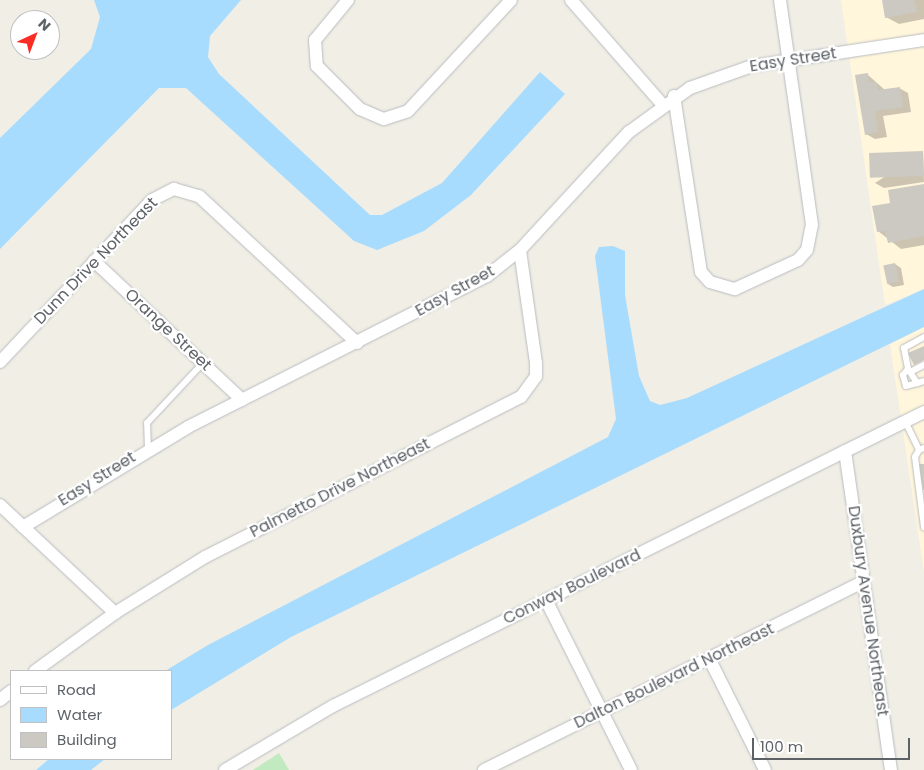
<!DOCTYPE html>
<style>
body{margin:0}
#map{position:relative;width:924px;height:770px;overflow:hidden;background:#f1eee5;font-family:Poppins,sans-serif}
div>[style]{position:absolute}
.commercial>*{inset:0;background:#fff6dc}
.green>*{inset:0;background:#c1eac0}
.water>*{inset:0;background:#a7dcff}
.shadow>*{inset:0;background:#0003}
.building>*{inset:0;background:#ccc9c2;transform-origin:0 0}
.roads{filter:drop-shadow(0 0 1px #b8bcc0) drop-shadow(0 0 1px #b8bcc0)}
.lane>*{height:6px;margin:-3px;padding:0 3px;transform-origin:3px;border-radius:3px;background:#fff}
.street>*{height:12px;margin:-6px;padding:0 6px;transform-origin:6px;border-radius:6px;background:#fff}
span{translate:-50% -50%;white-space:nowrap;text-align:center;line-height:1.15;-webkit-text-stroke:4.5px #fff;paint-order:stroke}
.street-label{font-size:16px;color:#5d6267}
.legend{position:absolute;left:10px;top:670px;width:162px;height:90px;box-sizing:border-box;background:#fff;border:1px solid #bec0c2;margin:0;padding:6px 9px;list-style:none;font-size:15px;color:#5d6267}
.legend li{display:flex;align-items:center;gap:10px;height:25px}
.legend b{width:25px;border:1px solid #bec0c2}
.north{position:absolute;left:10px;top:10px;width:50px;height:50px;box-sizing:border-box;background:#fff;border:1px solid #bec0c2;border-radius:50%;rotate:43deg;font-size:14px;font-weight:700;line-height:20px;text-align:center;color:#5d6267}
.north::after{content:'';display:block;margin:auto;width:18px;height:22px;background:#fa2c23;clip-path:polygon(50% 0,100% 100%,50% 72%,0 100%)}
.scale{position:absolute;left:752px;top:738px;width:158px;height:22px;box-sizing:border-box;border:2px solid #5d6267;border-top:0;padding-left:6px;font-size:15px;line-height:18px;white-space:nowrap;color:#5d6267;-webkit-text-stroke:4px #fff;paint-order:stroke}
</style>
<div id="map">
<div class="commercial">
<div style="clip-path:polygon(841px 0,924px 0,924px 289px,885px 305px)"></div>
<div style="clip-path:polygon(924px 327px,924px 572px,890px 344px)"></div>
</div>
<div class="green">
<div style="clip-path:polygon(279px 753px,289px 770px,253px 770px)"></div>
</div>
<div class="water">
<div style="clip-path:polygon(94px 0,241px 0,210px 36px,208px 57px,219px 74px,370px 215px,382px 215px,442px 183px,540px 72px,565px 94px,471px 195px,424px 231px,377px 250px,354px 241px,186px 88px,159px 88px,0 249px,0 138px,91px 49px,100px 17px)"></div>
<div style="clip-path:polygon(613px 246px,625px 251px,625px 295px,639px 376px,650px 401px,660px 405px,687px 398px,924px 289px,924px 327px,291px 637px,171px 710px,171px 671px,165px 671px,208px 645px,608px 437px,616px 419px,595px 256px,599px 247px)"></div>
<div style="clip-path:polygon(49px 759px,105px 759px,91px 770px,36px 770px)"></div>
</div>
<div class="shadow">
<div style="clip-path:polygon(883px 0,924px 0,924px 19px,899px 24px,886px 17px)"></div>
<div style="clip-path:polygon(868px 75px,885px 90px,899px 88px,908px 93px,911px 112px,883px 116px,887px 137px,875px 139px,866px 134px)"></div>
<div style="clip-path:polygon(923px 152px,924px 182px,884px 188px,875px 183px)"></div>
<div style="clip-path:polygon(924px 185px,924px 245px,901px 249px,878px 231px,891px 204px)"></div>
<div style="clip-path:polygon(895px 264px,901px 268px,904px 285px,893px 287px,888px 284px)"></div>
</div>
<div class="building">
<div style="clip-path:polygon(882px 0,914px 0,917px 12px,885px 18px)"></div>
<div style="clip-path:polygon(868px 73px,869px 83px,876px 82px,878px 90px,900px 87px,903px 107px,875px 111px,878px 132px,865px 135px,855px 75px)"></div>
<div style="left:923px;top:151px;width:25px;height:54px;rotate:88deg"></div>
<div style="clip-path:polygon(924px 184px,924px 236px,888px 243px,885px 231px,877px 232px,872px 206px,890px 203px,888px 190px)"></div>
<div style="left:895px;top:263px;width:19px;height:12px;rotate:78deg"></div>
<div style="clip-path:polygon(924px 346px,924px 360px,914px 365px,908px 353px)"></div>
<div style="clip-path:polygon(919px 464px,924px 464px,924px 490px,923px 490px)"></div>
</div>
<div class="roads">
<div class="lane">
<div style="left:924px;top:337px;width:23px;rotate:151deg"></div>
<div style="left:904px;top:348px;width:21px;rotate:79deg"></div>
<div style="left:908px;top:369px;width:17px;rotate:57deg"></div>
<div style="left:917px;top:383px;width:7px;rotate:-16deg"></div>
<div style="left:908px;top:369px;width:8px;rotate:130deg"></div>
<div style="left:903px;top:375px;width:11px;rotate:75deg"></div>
<div style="left:906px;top:386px;width:11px;rotate:-15deg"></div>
<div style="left:910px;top:372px;width:16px;rotate:-27deg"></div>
<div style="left:905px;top:421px;width:32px;rotate:64deg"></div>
<div style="left:919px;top:450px;width:5px;rotate:-22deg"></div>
<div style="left:148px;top:449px;width:26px;rotate:-92deg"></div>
<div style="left:147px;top:423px;width:82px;rotate:-47deg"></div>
<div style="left:919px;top:450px;width:8px;rotate:120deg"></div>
<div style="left:915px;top:457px;width:71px;rotate:82.7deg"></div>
</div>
<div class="street">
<div style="left:348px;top:0;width:52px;rotate:129.5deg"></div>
<div style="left:315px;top:40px;width:26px;rotate:86deg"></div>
<div style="left:317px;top:66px;width:61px;rotate:45deg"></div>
<div style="left:360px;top:109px;width:26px;rotate:23deg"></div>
<div style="left:384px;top:119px;width:25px;rotate:-18deg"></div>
<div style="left:408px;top:111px;width:151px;rotate:-47.1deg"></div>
<div style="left:571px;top:0;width:138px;rotate:48.8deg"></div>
<div style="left:674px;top:96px;width:178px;rotate:81.3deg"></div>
<div style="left:701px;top:272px;width:13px;rotate:48deg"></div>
<div style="left:710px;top:282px;width:26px;rotate:16deg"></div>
<div style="left:735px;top:289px;width:69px;rotate:-24.7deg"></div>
<div style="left:798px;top:260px;width:13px;rotate:-48deg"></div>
<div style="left:807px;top:250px;width:25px;rotate:-79deg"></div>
<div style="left:812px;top:225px;width:227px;rotate:-98.1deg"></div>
<div style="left:94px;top:261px;width:203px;rotate:43.2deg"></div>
<div style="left:0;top:362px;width:222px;rotate:-46.8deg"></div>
<div style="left:152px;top:200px;width:25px;rotate:-27deg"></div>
<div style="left:174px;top:189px;width:26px;rotate:16deg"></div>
<div style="left:199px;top:196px;width:216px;rotate:42.9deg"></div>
<div style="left:845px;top:451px;width:322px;rotate:81.8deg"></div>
<div style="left:0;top:505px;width:158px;rotate:43.2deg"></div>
<div style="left:23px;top:527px;width:193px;rotate:-31.2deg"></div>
<div style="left:188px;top:427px;width:335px;rotate:-26.8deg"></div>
<div style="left:487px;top:276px;width:42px;rotate:-38.2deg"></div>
<div style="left:520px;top:250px;width:161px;rotate:-47.3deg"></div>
<div style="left:629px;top:132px;width:75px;rotate:-35.8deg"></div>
<div style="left:690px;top:88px;width:66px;rotate:-19.5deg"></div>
<div style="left:752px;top:66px;width:174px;rotate:-8.6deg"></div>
<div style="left:546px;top:600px;width:190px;rotate:63.4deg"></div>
<div style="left:709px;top:658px;width:125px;rotate:63.4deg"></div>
<div style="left:35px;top:671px;width:99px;rotate:-35.9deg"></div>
<div style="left:115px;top:613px;width:106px;rotate:-31.9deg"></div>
<div style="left:205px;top:557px;width:354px;rotate:-26.9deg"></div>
<div style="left:521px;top:397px;width:26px;rotate:-54deg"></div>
<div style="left:536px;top:376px;width:13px;rotate:-90deg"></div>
<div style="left:536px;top:363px;width:114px;rotate:-98.1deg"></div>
<div style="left:0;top:700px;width:14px;rotate:-39deg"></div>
<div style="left:225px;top:770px;width:126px;rotate:-30.7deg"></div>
<div style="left:333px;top:706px;width:660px;rotate:-26.45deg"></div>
<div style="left:484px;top:770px;width:424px;rotate:-26.4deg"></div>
</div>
</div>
<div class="street-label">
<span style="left:793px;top:60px;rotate:-9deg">Easy Street</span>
<span style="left:96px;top:261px;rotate:-46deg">Dunn Drive Northeast</span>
<span style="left:455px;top:291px;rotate:-29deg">Easy Street</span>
<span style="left:168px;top:330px;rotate:43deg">Orange Street</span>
<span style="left:97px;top:479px;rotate:-32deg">Easy Street</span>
<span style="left:340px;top:488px;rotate:-27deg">Palmetto Drive Northeast</span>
<span style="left:572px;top:587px;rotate:-26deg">Conway Boulevard</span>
<span style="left:868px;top:611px;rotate:82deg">Duxbury Avenue Northeast</span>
<span style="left:674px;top:676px;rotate:-26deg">Dalton Boulevard Northeast</span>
</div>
<ul class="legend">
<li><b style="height:6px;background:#fff"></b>Road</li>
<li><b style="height:14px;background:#a7dcff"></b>Water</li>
<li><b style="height:14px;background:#ccc9c2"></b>Building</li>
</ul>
<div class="north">N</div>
<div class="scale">100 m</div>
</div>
